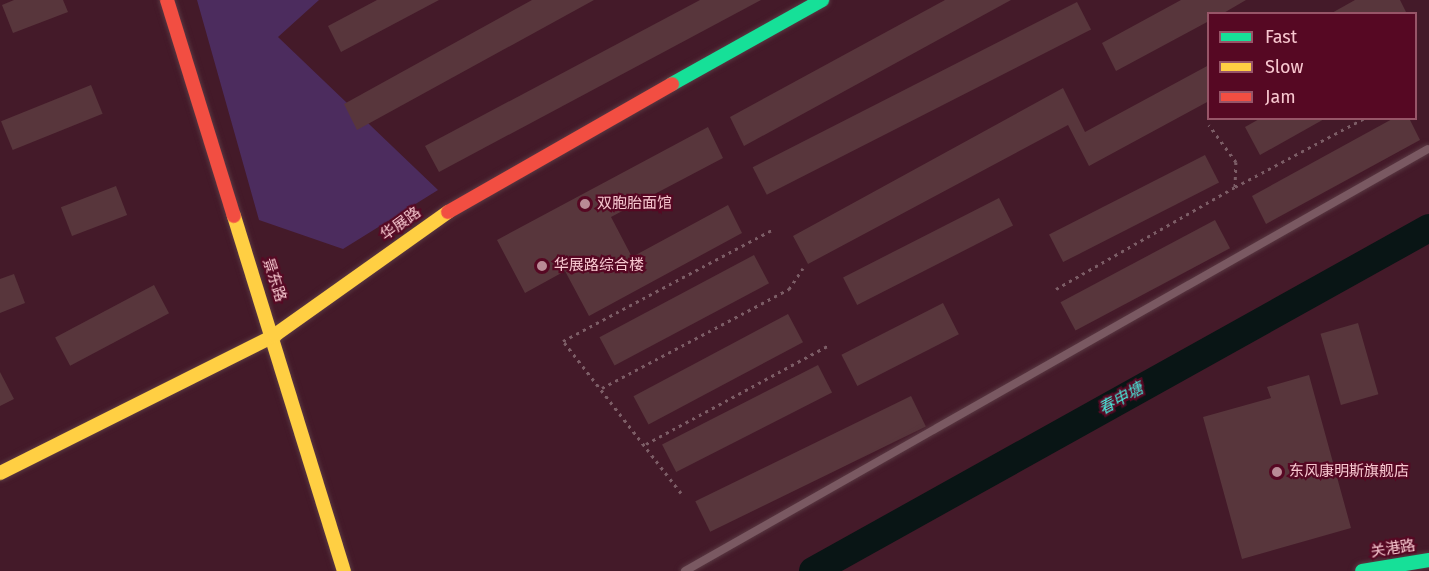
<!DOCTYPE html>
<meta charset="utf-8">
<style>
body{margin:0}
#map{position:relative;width:1429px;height:571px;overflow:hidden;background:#441a29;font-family:"Fira Sans","Noto Sans SC",sans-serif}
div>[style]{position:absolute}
.green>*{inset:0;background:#4c2c5e}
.river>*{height:28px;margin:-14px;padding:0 14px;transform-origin:14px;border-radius:14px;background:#091515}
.building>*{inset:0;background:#58363c;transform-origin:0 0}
.path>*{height:3px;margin-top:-1.5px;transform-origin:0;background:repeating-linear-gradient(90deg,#7c5d66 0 3px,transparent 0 7.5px)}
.roads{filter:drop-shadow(0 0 2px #593842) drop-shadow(0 0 2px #593842)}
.lane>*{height:8px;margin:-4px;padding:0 4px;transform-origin:4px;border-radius:4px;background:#7a5962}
.fast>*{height:14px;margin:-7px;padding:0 7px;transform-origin:7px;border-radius:7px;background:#16e098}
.slow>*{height:14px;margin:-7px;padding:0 7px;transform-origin:7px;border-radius:7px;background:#ffcf43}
.jam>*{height:14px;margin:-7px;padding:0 7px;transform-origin:7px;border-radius:7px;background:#f24e42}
.dots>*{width:16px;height:16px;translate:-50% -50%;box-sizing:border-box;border:3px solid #560823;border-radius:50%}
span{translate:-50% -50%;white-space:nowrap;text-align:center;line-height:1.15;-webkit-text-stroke:4.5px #560823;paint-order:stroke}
.poi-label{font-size:15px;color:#f8c8d0}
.left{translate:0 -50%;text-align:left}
.street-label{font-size:15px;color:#f8c8d0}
.water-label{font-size:16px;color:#4ae6d9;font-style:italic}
.legend{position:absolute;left:1207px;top:12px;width:210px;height:108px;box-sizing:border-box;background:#560823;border:2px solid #975568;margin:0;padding:8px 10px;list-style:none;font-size:18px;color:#f8c8d0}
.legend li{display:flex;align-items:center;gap:12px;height:30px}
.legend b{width:30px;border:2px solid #975568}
</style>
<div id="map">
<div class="green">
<div style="clip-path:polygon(197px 0,319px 0,278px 37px,438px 190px,343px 249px,259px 220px)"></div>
</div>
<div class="river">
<div style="left:813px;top:571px;width:705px;rotate:-29.11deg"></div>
</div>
<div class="building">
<div style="clip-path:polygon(14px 0,63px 0,68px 12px,13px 33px,2px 5px)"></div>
<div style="clip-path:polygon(377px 0,439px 0,341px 52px,328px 26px)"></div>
<div style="clip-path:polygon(532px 0,594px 0,357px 130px,344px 104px)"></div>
<div style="clip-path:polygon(700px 0,761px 0,439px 172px,425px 146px)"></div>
<div style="clip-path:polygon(945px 0,1011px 0,744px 146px,730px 117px)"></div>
<div style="clip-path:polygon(1181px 0,1246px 0,1222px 14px,1209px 14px,1209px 21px,1116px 71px,1102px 43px)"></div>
<div style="clip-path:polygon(1355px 0,1400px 0,1407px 14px,1330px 14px)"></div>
<div style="left:1077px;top:2px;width:31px;height:364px;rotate:63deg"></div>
<div style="clip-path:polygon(1209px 65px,1209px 101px,1089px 166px,1068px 125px,808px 264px,793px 236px,1063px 88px,1085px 132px)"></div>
<div style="left:91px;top:85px;width:31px;height:97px;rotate:68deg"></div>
<div style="clip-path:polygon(1261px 118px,1326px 118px,1260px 155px,1245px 127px)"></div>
<div style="clip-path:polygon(1394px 118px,1409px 118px,1420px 140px,1266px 224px,1252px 196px)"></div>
<div style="clip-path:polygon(708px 127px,723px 158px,611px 217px,632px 257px,728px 205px,742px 233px,589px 316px,565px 271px,525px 293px,497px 240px)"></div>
<div style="left:1205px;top:155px;width:31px;height:175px;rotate:63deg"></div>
<div style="left:116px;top:186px;width:31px;height:59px;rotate:69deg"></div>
<div style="left:999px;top:198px;width:31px;height:175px;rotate:63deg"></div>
<div style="left:1215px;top:220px;width:32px;height:175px;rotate:62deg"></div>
<div style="left:754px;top:255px;width:32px;height:175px;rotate:62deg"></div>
<div style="clip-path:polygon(14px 274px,25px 303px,0 313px,0 279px)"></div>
<div style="left:154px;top:285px;width:32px;height:112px;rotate:62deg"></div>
<div style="left:943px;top:303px;width:35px;height:114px;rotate:63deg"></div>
<div style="left:788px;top:314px;width:32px;height:175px;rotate:62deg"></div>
<div style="left:1358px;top:323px;width:74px;height:39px;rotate:74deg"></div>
<div style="left:818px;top:365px;width:31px;height:175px;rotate:63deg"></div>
<div style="clip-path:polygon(0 372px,14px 399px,0 406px)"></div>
<div style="clip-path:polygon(1309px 375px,1351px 528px,1242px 559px,1203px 417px,1271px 398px,1267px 387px)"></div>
<div style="left:911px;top:396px;width:34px;height:240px;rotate:64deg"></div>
</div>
<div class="path">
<div style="left:1235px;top:187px;width:147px;rotate:-28deg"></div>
<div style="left:1056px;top:289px;width:206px;rotate:-29.7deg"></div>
<div style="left:1235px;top:187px;width:25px;rotate:-88deg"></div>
<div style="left:1236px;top:162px;width:46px;rotate:-126.1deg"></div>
<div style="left:602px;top:388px;width:212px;rotate:-27.9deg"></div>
<div style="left:789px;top:289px;width:25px;rotate:-56deg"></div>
<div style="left:646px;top:444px;width:208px;rotate:-28.4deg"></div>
<div style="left:681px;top:493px;width:192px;rotate:-127.8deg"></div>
<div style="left:563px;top:341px;width:237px;rotate:-28deg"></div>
</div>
<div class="roads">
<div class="lane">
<div style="left:685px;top:571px;width:854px;rotate:-29.6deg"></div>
</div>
<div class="fast">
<div style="left:672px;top:84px;width:172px;rotate:-29.2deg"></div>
<div style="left:1362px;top:571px;width:68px;rotate:-9.3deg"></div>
</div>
<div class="slow">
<div style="left:234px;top:216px;width:372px;rotate:72.8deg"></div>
<div style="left:0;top:473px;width:308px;rotate:-26.6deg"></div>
<div style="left:275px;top:335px;width:212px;rotate:-35.4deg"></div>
</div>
<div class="jam">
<div style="left:167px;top:0;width:226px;rotate:72.8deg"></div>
<div style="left:448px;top:212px;width:258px;rotate:-29.7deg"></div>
</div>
</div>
<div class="dots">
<div style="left:585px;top:204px;background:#b98b96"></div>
<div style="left:542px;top:266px;background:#b98b96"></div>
<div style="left:1277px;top:472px;background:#b98b96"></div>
</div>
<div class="poi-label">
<span class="left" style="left:597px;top:204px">双胞胎面馆</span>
<span class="left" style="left:554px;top:266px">华展路综合楼</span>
<span class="left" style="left:1289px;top:472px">东风康明斯旗舰店</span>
</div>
<div class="street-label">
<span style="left:401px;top:224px;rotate:-36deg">华展路</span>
<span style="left:274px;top:280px;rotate:72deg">景东路</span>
<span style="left:1393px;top:549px;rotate:-9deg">关港路</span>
</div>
<div class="water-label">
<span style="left:1121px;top:399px;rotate:-29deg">春申塘</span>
</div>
<ul class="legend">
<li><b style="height:8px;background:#16e098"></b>Fast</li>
<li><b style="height:8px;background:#ffcf43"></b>Slow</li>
<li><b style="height:8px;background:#f24e42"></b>Jam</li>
</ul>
</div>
